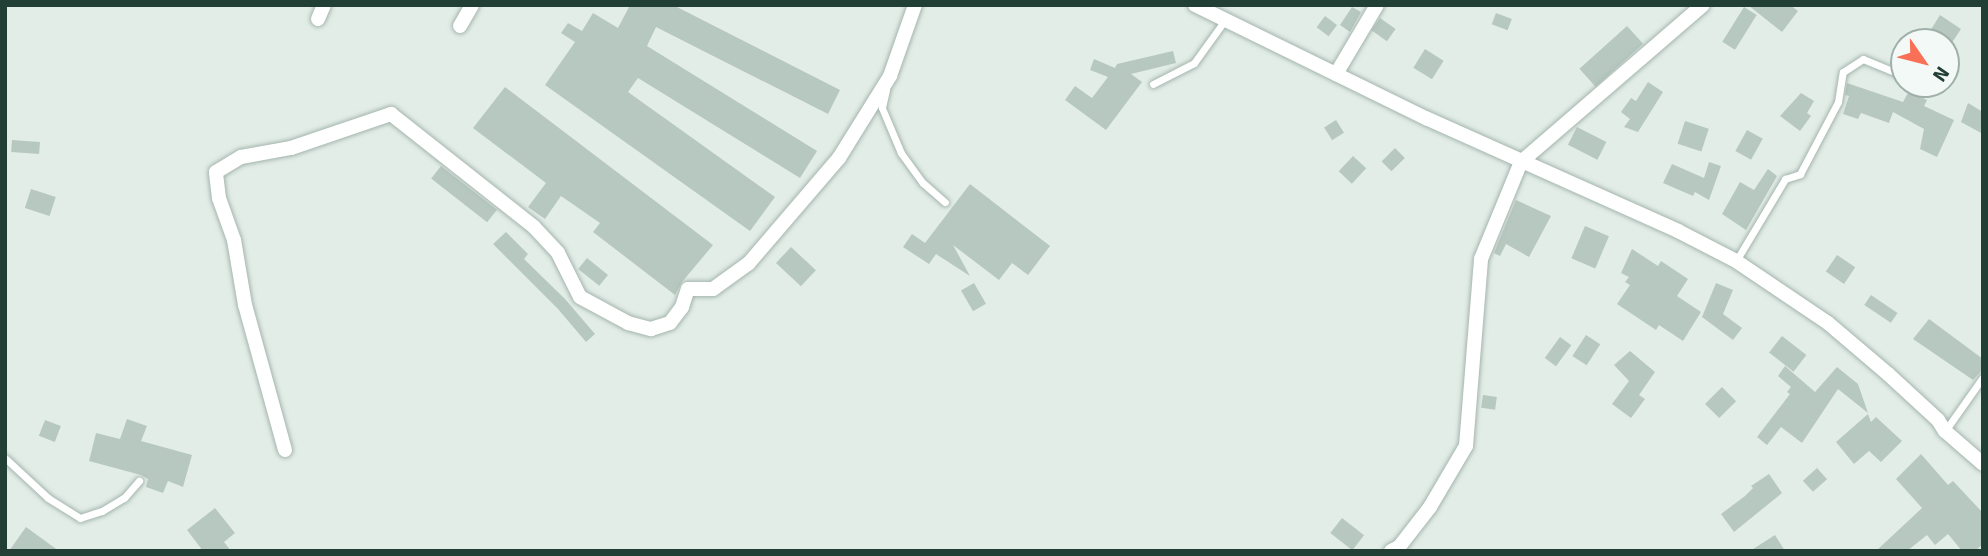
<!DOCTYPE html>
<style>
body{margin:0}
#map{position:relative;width:1988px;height:556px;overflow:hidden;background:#e2ede7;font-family:Signika,sans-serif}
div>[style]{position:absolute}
.building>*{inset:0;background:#b7c8c0;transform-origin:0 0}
.roads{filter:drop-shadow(0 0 2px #a4b5ae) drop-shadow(0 0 2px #a4b5ae)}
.lane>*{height:7px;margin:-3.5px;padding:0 3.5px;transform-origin:3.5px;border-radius:3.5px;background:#fff}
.street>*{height:14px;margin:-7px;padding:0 7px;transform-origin:7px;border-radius:7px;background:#fff}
span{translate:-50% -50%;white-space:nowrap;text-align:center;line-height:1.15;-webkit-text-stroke:6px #f3f9f6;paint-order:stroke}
.frame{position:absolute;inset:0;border:7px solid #213f35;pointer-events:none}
.north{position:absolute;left:1890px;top:28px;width:70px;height:70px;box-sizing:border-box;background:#f3f9f6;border:2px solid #9fafa9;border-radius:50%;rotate:125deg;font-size:19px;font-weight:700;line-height:28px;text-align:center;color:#213f35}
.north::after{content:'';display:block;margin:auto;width:24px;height:32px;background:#f87056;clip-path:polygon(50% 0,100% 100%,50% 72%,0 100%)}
</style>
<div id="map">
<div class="building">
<div style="clip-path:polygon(630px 5px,673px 5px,840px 90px,828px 114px,656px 27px,647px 46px,817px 151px,800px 178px,638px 78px,628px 92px,775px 197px,750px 231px,545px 85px,575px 42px,561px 33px,568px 23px,582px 31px,593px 13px,618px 28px)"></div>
<div style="clip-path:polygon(1748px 5px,1790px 5px,1798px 11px,1782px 32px)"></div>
<div style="clip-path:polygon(1352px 7px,1361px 12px,1350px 32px,1340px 25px)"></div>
<div style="left:1744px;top:7px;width:15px;height:41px;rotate:32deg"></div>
<div style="left:1496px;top:13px;width:17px;height:12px;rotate:21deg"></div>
<div style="clip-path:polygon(1940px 15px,1961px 29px,1951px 44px,1929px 42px,1935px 34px,1930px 31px)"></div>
<div style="left:1325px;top:16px;width:15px;height:14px;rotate:37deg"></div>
<div style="left:1380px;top:18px;width:19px;height:15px;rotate:35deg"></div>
<div style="left:1627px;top:26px;width:24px;height:64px;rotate:48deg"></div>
<div style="left:1425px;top:49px;width:22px;height:22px;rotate:32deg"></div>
<div style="clip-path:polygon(1173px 51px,1176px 63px,1131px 74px,1142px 82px,1106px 130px,1065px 100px,1075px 86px,1092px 98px,1108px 77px,1090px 70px,1094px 59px,1115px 68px,1117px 64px)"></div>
<div style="clip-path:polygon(1648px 82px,1663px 92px,1638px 132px,1624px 127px,1630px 119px,1621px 112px,1631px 98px,1636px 101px)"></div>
<div style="clip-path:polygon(1847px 83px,1903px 102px,1909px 91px,1927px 100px,1924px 106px,1954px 120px,1937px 157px,1920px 149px,1924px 129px,1893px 112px,1889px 123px,1861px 113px,1858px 119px,1843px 114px,1849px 96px,1845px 95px)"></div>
<div style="clip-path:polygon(505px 87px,713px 245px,682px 282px,675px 295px,593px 232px,600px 223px,561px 196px,545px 219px,528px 207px,546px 183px,473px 128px)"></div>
<div style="clip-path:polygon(1801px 93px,1814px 101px,1807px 113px,1811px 116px,1800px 131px,1780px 116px)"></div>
<div style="clip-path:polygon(1968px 103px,1983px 112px,1983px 134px,1961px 122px)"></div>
<div style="left:1336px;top:120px;width:15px;height:14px;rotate:58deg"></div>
<div style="left:1685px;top:121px;width:25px;height:24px;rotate:18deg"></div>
<div style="left:1577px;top:127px;width:33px;height:20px;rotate:27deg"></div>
<div style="left:1747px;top:130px;width:18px;height:24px;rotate:29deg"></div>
<div style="left:12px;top:140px;width:28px;height:12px;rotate:4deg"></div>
<div style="left:1395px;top:148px;width:14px;height:19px;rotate:45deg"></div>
<div style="left:1353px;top:156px;width:18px;height:21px;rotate:43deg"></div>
<div style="clip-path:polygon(1709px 162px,1721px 166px,1709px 200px,1695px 192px,1693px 196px,1663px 183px,1672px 164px,1704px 178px)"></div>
<div style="left:441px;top:166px;width:71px;height:16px;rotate:38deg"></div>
<div style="clip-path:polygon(1768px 169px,1777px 176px,1746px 230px,1722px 214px,1740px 182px,1754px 190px)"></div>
<div style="clip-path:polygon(970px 184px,1050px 246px,1028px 275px,1012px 263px,999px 280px,953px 245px,970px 276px,936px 254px,929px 264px,903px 247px,912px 234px,925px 243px)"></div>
<div style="left:31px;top:189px;width:26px;height:20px;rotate:18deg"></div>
<div style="clip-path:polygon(1516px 200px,1551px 216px,1529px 257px,1506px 244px,1500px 256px,1494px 253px)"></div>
<div style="left:1585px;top:226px;width:26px;height:35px;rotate:23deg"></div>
<div style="clip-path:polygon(506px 232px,528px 254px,524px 259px,565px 299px,595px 334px,586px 342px,558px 309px,493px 244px)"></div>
<div style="left:791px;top:247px;width:34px;height:22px;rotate:43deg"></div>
<div style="clip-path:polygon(1632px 249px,1658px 266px,1661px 261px,1688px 279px,1677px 296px,1701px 312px,1683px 341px,1659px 325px,1656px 330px,1617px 304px,1630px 285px,1625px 282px,1629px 277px,1621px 273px)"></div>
<div style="left:1837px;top:255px;width:22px;height:20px;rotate:34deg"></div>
<div style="left:587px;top:258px;width:27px;height:14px;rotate:39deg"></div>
<div style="left:974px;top:283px;width:24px;height:15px;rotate:60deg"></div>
<div style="clip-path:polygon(1716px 283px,1733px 290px,1723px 314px,1742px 328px,1733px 340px,1702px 317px)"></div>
<div style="left:1871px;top:295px;width:32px;height:12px;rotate:34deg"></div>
<div style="clip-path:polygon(1929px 319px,1983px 359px,1983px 369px,1973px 380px,1913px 339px)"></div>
<div style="left:1586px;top:335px;width:17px;height:25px;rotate:33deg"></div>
<div style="left:1782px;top:336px;width:31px;height:21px;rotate:38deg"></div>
<div style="left:1560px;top:337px;width:14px;height:26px;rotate:36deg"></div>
<div style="clip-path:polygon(1630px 351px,1655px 372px,1639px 395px,1645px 399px,1631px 418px,1612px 404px,1629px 381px,1614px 365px)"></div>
<div style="clip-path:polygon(1785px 366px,1815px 392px,1837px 367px,1858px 384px,1868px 413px,1838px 389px,1802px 443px,1781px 427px,1767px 445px,1757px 437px,1790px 394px,1787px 392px,1791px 387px,1778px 376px)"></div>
<div style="left:1722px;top:387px;width:20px;height:24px;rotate:45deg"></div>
<div style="left:1483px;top:395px;width:14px;height:13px;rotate:8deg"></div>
<div style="clip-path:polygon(1868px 414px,1871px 422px,1876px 417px,1902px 441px,1881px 462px,1869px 451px,1854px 464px,1836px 442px)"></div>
<div style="clip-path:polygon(127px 419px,147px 426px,141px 441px,192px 455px,183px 487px,168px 481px,163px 493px,146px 487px,148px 479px,141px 475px,89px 461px,96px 433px,120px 439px)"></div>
<div style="left:45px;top:420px;width:17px;height:17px;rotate:21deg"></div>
<div style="clip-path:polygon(1921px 454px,1948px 485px,1953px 481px,1983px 513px,1983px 544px,1975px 551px,1962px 551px,1948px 534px,1935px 545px,1927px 535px,1907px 551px,1876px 551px,1922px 508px,1896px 479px)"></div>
<div style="left:1817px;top:468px;width:15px;height:19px;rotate:48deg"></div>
<div style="clip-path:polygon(1769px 474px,1782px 493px,1734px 532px,1721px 514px,1745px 496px,1753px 488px,1751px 486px)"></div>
<div style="clip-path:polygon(215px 508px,235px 533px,224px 542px,231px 551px,203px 551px,187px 530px)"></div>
<div style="left:1342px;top:518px;width:28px;height:19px;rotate:38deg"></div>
<div style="clip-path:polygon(26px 527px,59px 551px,9px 551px)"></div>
<div style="clip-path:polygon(1775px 535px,1785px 551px,1750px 551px)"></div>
</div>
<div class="roads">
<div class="lane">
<div style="left:1153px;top:84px;width:46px;rotate:-27.1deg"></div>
<div style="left:1194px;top:63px;width:53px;rotate:-54.2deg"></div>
<div style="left:886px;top:90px;width:18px;rotate:103deg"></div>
<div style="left:882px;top:108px;width:49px;rotate:67.1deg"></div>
<div style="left:901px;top:153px;width:37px;rotate:54deg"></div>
<div style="left:923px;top:183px;width:29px;rotate:41deg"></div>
<div style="left:1736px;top:261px;width:96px;rotate:-59.1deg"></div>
<div style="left:1785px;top:179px;width:16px;rotate:-18deg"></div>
<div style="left:1800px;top:174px;width:81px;rotate:-62.2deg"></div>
<div style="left:1838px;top:102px;width:30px;rotate:-81deg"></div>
<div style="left:1843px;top:72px;width:24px;rotate:-33deg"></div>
<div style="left:1863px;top:59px;width:42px;rotate:22.3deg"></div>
<div style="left:1945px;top:431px;width:66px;rotate:-54.9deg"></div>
<div style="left:5px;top:458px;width:59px;rotate:42.9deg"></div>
<div style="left:48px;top:498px;width:38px;rotate:32deg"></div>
<div style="left:80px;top:518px;width:23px;rotate:-18deg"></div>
<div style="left:102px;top:511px;width:26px;rotate:-31deg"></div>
<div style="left:124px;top:498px;width:23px;rotate:-49deg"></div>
</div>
<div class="street">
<div style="left:1195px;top:5px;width:259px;rotate:26.1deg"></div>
<div style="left:1428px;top:119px;width:274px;rotate:24.1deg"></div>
<div style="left:1678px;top:231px;width:65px;rotate:27.3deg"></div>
<div style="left:1736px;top:261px;width:111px;rotate:34deg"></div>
<div style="left:1828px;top:323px;width:79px;rotate:40.4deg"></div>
<div style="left:1888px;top:374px;width:68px;rotate:42.6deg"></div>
<div style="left:1938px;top:420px;width:13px;rotate:58deg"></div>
<div style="left:1945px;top:431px;width:50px;rotate:41deg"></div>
<div style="left:318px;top:19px;width:15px;rotate:-67deg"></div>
<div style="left:460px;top:26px;width:24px;rotate:-60deg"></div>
<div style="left:1336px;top:74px;width:80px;rotate:-59.3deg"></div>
<div style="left:285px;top:450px;width:150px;rotate:-105.4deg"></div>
<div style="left:245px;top:305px;width:66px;rotate:-99.6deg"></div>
<div style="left:234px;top:240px;width:45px;rotate:-109.7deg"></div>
<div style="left:219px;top:198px;width:26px;rotate:-97deg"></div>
<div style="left:216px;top:172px;width:29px;rotate:-31deg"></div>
<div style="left:241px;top:157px;width:51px;rotate:-10.2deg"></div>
<div style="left:291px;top:148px;width:106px;rotate:-18.8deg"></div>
<div style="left:391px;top:114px;width:182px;rotate:38.3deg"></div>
<div style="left:534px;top:227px;width:35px;rotate:47deg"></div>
<div style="left:558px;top:253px;width:49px;rotate:63.4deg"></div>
<div style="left:580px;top:297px;width:55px;rotate:28.4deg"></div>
<div style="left:628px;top:323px;width:24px;rotate:15deg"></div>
<div style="left:651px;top:329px;width:20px;rotate:-18deg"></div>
<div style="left:670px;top:323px;width:20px;rotate:-53deg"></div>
<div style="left:682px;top:307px;width:19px;rotate:-72deg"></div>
<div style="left:688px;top:289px;width:25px"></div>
<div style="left:713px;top:289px;width:44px;rotate:-35.8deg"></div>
<div style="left:749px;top:263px;width:138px;rotate:-49.4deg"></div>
<div style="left:839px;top:158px;width:97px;rotate:-58.1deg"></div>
<div style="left:890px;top:76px;width:75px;rotate:-70.6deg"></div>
<div style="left:1391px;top:551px;width:9px;rotate:-27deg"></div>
<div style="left:1399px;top:547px;width:51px;rotate:-52.2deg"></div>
<div style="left:1430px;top:507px;width:71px;rotate:-59.5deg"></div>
<div style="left:1466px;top:446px;width:188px;rotate:-85.4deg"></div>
<div style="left:1481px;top:259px;width:105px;rotate:-67.6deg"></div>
<div style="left:1521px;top:162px;width:240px;rotate:-40.8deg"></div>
</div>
</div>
<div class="frame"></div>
<div class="north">N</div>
</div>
